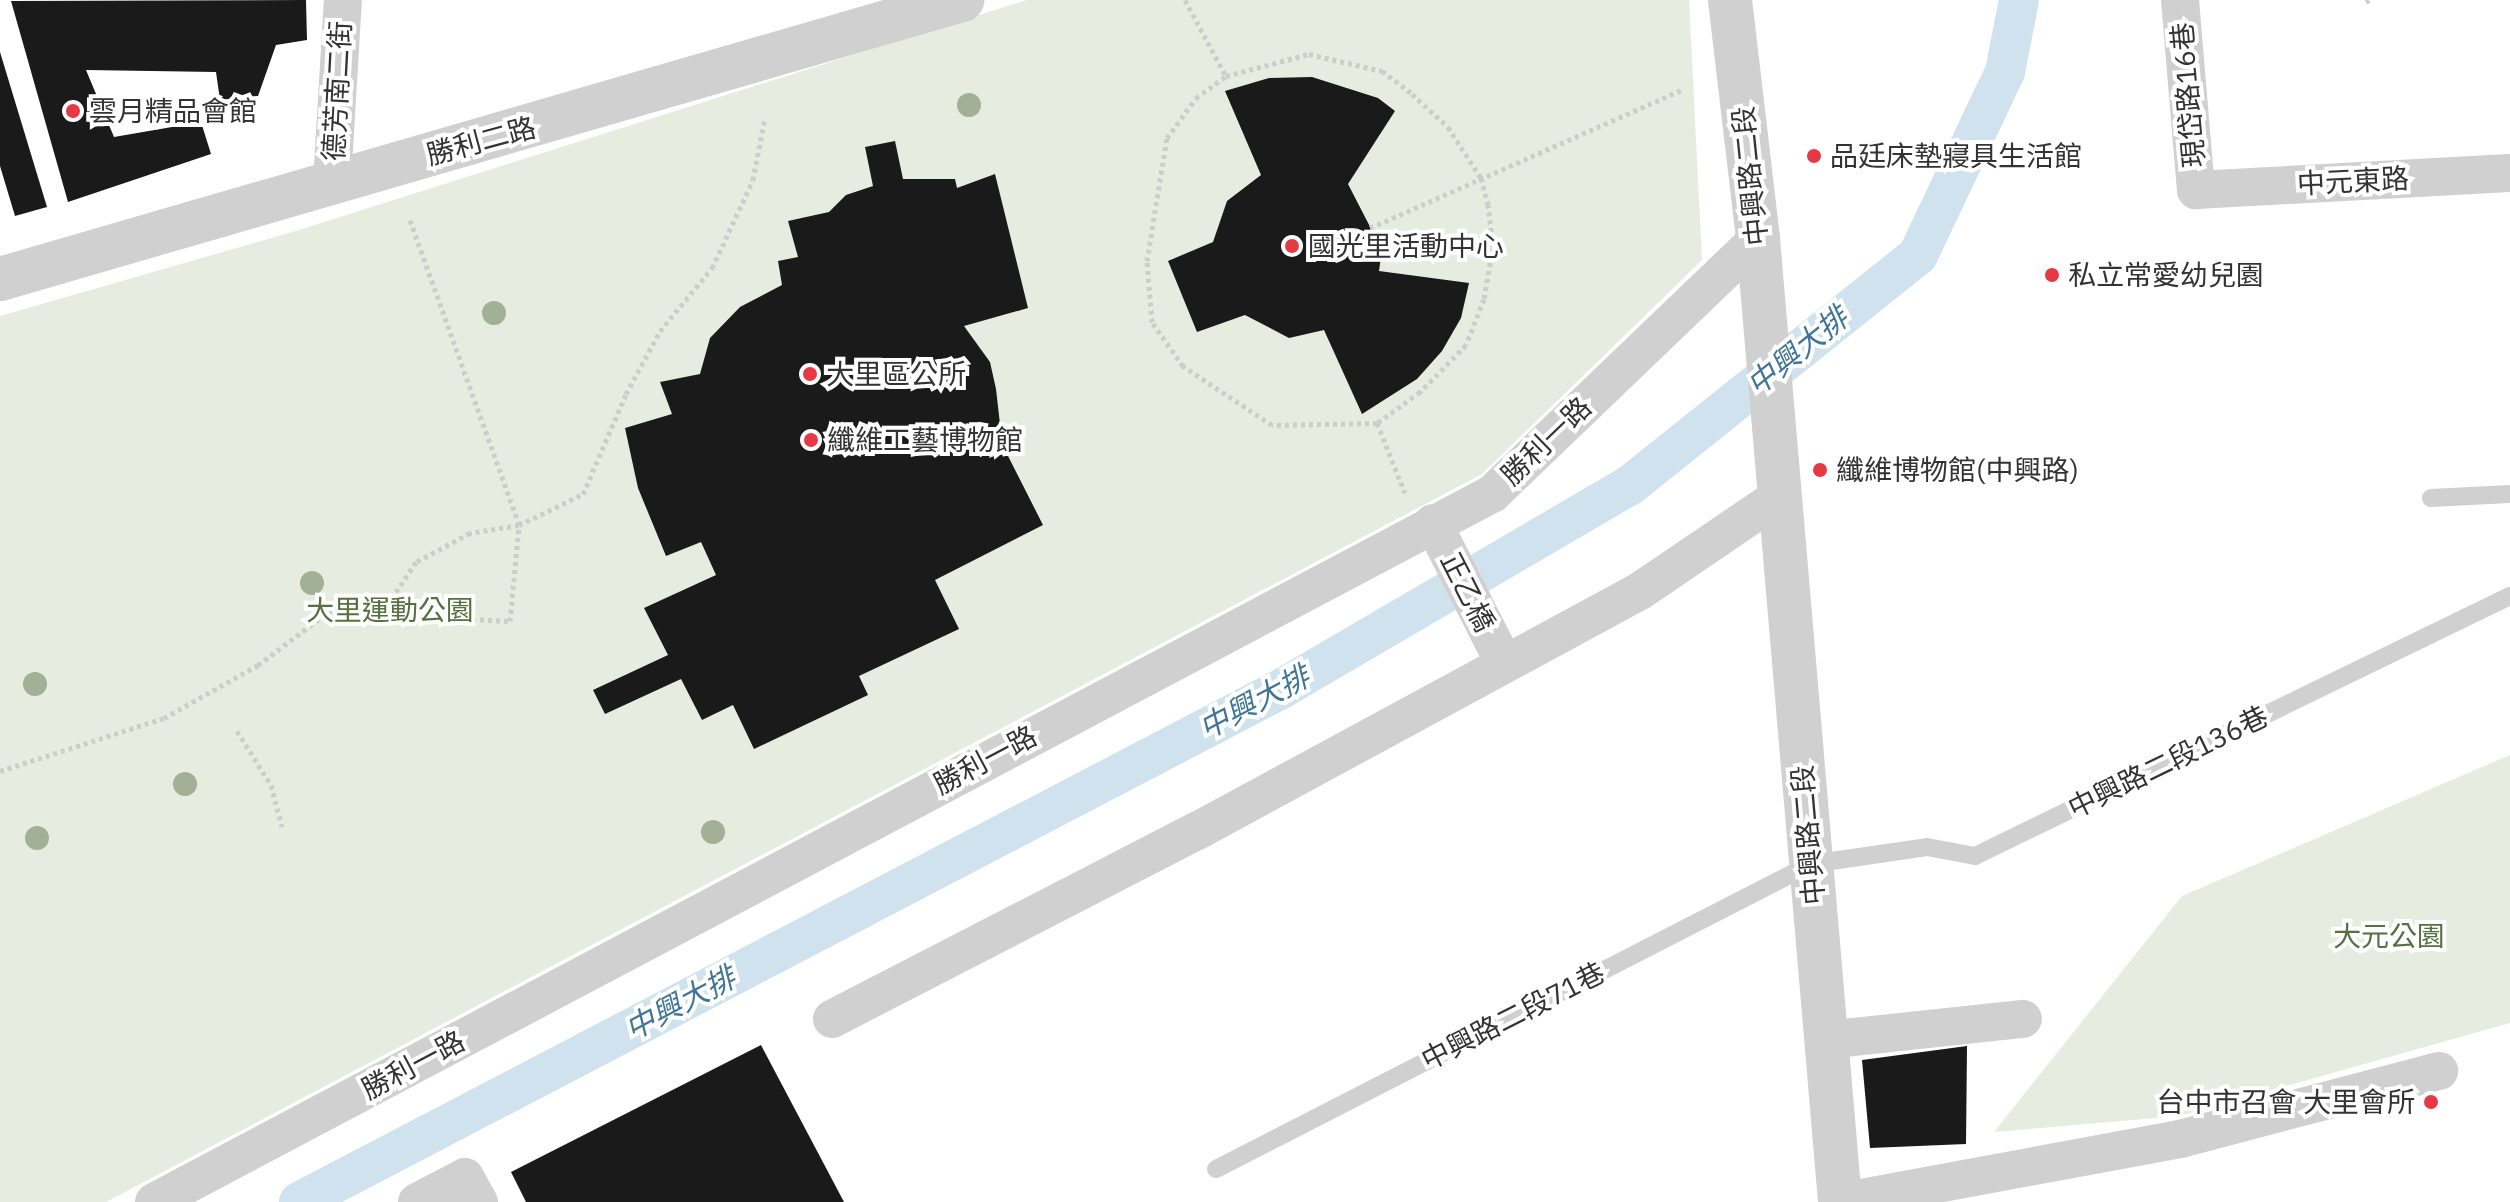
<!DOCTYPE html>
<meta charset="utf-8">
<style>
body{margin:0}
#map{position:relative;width:2510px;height:1202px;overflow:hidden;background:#fff;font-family:"IBM Plex Sans","Noto Sans TC",sans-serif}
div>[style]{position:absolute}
.green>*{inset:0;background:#e6ecdf}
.canal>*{height:40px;margin:-20px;padding:0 20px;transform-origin:20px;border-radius:20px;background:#cfe2ee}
.building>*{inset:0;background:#1a1a1a}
.path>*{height:5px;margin-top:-2.5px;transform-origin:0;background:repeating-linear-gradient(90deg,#cdcdcd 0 4px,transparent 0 8px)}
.service>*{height:18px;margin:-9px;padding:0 9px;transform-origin:9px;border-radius:9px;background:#d0d0d0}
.minor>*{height:38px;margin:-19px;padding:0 19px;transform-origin:19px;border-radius:19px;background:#d0d0d0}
.tertiary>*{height:44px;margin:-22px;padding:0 22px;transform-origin:22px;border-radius:22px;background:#d0d0d0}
.trees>*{width:24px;height:24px;margin:-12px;border-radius:50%;background:#a2b095}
.dots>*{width:22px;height:22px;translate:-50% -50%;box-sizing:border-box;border:4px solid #fff;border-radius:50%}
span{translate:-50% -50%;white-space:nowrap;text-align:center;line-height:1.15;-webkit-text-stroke:8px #fff;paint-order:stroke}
.street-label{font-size:28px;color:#333}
.poi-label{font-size:28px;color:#333}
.left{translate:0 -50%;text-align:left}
.right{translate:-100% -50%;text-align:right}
.park-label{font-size:28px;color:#56703f}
.water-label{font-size:30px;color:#3f7597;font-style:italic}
</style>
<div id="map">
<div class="green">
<div style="clip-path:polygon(1027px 0,1689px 0,1702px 260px,1482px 474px,106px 1202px,0 1202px,0 316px,296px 231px)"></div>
<div style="clip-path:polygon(2510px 755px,2510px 1023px,2179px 1116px,1994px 1132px,2182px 896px)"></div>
</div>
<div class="canal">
<div style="left:299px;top:1202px;width:1108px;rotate:-27.58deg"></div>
<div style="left:1281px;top:689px;width:403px;rotate:-30.3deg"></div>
<div style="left:1629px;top:486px;width:370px;rotate:-38.6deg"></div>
<div style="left:1918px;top:255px;width:203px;rotate:-64.6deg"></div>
<div style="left:2005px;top:72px;width:73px;rotate:-79deg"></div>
</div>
<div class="building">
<div style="clip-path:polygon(306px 0,307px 40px,276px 45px,258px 96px,220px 100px,216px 72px,86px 70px,114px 137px,201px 122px,211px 154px,68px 202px,11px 1px)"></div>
<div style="clip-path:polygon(0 52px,47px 207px,15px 216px,0 166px)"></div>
<div style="clip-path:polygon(1312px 77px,1378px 98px,1395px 111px,1348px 184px,1382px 250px,1379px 271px,1469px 283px,1461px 318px,1442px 351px,1417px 379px,1362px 414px,1324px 330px,1289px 338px,1245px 315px,1197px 332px,1168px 261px,1213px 242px,1227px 201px,1261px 175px,1225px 91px,1269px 78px)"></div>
<div style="clip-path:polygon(895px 141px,903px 179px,955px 179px,957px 188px,995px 174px,1028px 308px,964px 326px,990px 362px,996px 389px,1000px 424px,989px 458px,1006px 452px,1043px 525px,935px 580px,959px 629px,859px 676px,868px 695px,754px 749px,733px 705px,702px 720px,681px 679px,605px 714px,593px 690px,668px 655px,644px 608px,716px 575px,701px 542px,666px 556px,638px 488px,625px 428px,672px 414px,660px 382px,700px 374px,710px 338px,740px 307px,782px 285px,778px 261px,798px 257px,788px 221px,829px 212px,846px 195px,873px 186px,865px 147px)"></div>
<div style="clip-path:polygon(761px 1045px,844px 1202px,526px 1202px,511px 1172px)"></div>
<div style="clip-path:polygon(1967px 1046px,1966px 1144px,1870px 1148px,1862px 1060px)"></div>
</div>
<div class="path">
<div style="left:1185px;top:0;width:86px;rotate:61.7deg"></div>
<div style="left:2366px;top:2px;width:4px;rotate:-34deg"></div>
<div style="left:1309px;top:54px;width:75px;rotate:13.1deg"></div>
<div style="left:1382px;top:71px;width:38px;rotate:37deg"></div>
<div style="left:1412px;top:94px;width:49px;rotate:42.5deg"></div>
<div style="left:1448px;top:127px;width:61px;rotate:57.1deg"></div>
<div style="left:1481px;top:178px;width:27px;rotate:75deg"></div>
<div style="left:1488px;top:204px;width:43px;rotate:83.4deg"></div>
<div style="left:1493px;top:247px;width:53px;rotate:99.8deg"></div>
<div style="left:1484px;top:299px;width:49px;rotate:111.4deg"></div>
<div style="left:1466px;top:345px;width:66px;rotate:134.4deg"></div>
<div style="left:1420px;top:392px;width:53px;rotate:144.2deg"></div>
<div style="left:1377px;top:423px;width:105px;rotate:178.9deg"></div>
<div style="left:1272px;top:425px;width:107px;rotate:-146.5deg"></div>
<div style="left:1183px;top:366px;width:54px;rotate:-125.2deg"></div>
<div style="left:1152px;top:322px;width:61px;rotate:-94.7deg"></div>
<div style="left:1147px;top:261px;width:125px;rotate:-80.8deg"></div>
<div style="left:1167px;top:138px;width:49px;rotate:-54.1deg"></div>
<div style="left:1196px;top:98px;width:37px;rotate:-36deg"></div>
<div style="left:1226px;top:76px;width:86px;rotate:-14.8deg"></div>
<div style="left:410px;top:220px;width:324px;rotate:70.3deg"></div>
<div style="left:519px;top:525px;width:71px;rotate:-25.8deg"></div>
<div style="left:583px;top:494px;width:109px;rotate:-66.7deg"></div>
<div style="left:626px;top:394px;width:72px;rotate:-61.6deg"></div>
<div style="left:660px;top:331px;width:82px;rotate:-50.5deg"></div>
<div style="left:712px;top:268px;width:97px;rotate:-65deg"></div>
<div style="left:753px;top:180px;width:64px;rotate:-79.2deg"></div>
<div style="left:1370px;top:228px;width:340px;rotate:-23.9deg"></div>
<div style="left:1377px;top:423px;width:75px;rotate:68.2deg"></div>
<div style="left:237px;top:731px;width:64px;rotate:57.8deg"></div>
<div style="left:271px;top:785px;width:43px;rotate:75.3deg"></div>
<div style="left:0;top:771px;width:172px;rotate:-17.9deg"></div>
<div style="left:164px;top:718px;width:108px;rotate:-29.4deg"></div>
<div style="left:258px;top:665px;width:88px;rotate:-37.1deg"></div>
<div style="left:328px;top:612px;width:182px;rotate:2.8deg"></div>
<div style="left:510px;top:621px;width:96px;rotate:-84.6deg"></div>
<div style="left:519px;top:525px;width:50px;rotate:170.7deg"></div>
<div style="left:470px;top:533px;width:61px;rotate:151.8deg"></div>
<div style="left:416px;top:562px;width:61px;rotate:123.7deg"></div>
</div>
<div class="service">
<div style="left:2431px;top:498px;width:79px;rotate:-2.9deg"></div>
<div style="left:1216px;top:1169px;width:669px;rotate:-27.14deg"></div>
<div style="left:1811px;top:864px;width:117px;rotate:-8.3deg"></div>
<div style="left:1927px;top:847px;width:49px;rotate:10.6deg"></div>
<div style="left:1975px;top:856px;width:595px;rotate:-25.92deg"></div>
</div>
<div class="minor">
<div style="left:2180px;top:0;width:191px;rotate:85.2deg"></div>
<div style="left:2196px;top:190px;width:314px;rotate:-3.1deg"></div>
<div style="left:332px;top:183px;width:183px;rotate:-86.6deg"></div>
<div style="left:1433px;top:523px;width:155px;rotate:63.1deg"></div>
<div style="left:832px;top:1019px;width:411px;rotate:-27.3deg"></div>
<div style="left:1197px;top:831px;width:504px;rotate:-28.45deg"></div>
<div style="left:1640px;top:591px;width:166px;rotate:-34.2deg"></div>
<div style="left:1825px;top:1040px;width:199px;rotate:-6.1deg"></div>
<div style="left:154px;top:1202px;width:1514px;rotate:-27.89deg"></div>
<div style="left:1492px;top:494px;width:368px;rotate:-43.8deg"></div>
<div style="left:417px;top:1202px;width:54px;rotate:-27.5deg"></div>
<div style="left:465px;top:1177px;width:29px;rotate:61deg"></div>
<div style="left:1840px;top:1202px;width:346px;rotate:-10.5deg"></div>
<div style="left:2180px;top:1139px;width:268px;rotate:-14.7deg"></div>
</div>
<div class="tertiary">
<div style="left:1730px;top:0;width:241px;rotate:83.3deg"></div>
<div style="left:1758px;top:239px;width:966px;rotate:85.13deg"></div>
<div style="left:0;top:279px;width:1002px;rotate:-16.17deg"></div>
</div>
<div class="trees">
<div style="left:969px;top:105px"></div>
<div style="left:494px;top:313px"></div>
<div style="left:312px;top:583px"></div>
<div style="left:35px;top:684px"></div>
<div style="left:185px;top:784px"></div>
<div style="left:713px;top:832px"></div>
<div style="left:37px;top:838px"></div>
</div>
<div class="dots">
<div style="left:73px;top:111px;background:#e63946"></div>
<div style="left:1814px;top:156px;background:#e63946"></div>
<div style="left:1292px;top:246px;background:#e63946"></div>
<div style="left:2052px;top:275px;background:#e63946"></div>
<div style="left:810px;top:374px;background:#e63946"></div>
<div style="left:811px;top:440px;background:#e63946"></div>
<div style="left:1820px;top:470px;background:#e63946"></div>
<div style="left:2431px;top:1102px;background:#e63946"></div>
</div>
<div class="street-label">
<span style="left:337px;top:91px;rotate:-87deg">德芳南二街</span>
<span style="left:2188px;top:95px;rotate:-95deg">現岱路16巷</span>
<span style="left:481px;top:141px;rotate:-15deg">勝利二路</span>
<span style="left:1750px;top:176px;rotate:-96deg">中興路二段</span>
<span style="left:2353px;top:181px;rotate:-3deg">中元東路</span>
<span style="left:1546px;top:441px;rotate:-44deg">勝利一路</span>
<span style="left:1468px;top:592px;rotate:63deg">正乙橋</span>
<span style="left:985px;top:760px;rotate:-28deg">勝利一路</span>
<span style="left:2168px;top:762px;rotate:-26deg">中興路二段136巷</span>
<span style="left:1808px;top:835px;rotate:-95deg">中興路二段</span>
<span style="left:1513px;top:1016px;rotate:-27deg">中興路二段71巷</span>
<span style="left:413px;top:1065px;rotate:-28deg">勝利一路</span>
</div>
<div class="poi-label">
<span class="left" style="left:89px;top:111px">雲月精品會館</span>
<span class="left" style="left:1830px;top:156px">品廷床墊寢具生活館</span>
<span class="left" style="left:1308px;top:246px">國光里活動中心</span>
<span class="left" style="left:2068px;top:275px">私立常愛幼兒園</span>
<span class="left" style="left:826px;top:374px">大里區公所</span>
<span class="left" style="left:827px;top:440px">纖維工藝博物館</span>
<span class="left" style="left:1836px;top:470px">纖維博物館(中興路)</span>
<span class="right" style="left:2415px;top:1102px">台中市召會 大里會所</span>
</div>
<div class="park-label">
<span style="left:390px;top:610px">大里運動公園</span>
<span style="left:2389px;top:936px">大元公園</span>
</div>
<div class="water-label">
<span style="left:1797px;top:351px;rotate:-39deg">中興大排</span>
<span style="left:1254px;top:702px;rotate:-28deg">中興大排</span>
<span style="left:680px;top:1003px;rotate:-28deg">中興大排</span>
</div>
</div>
